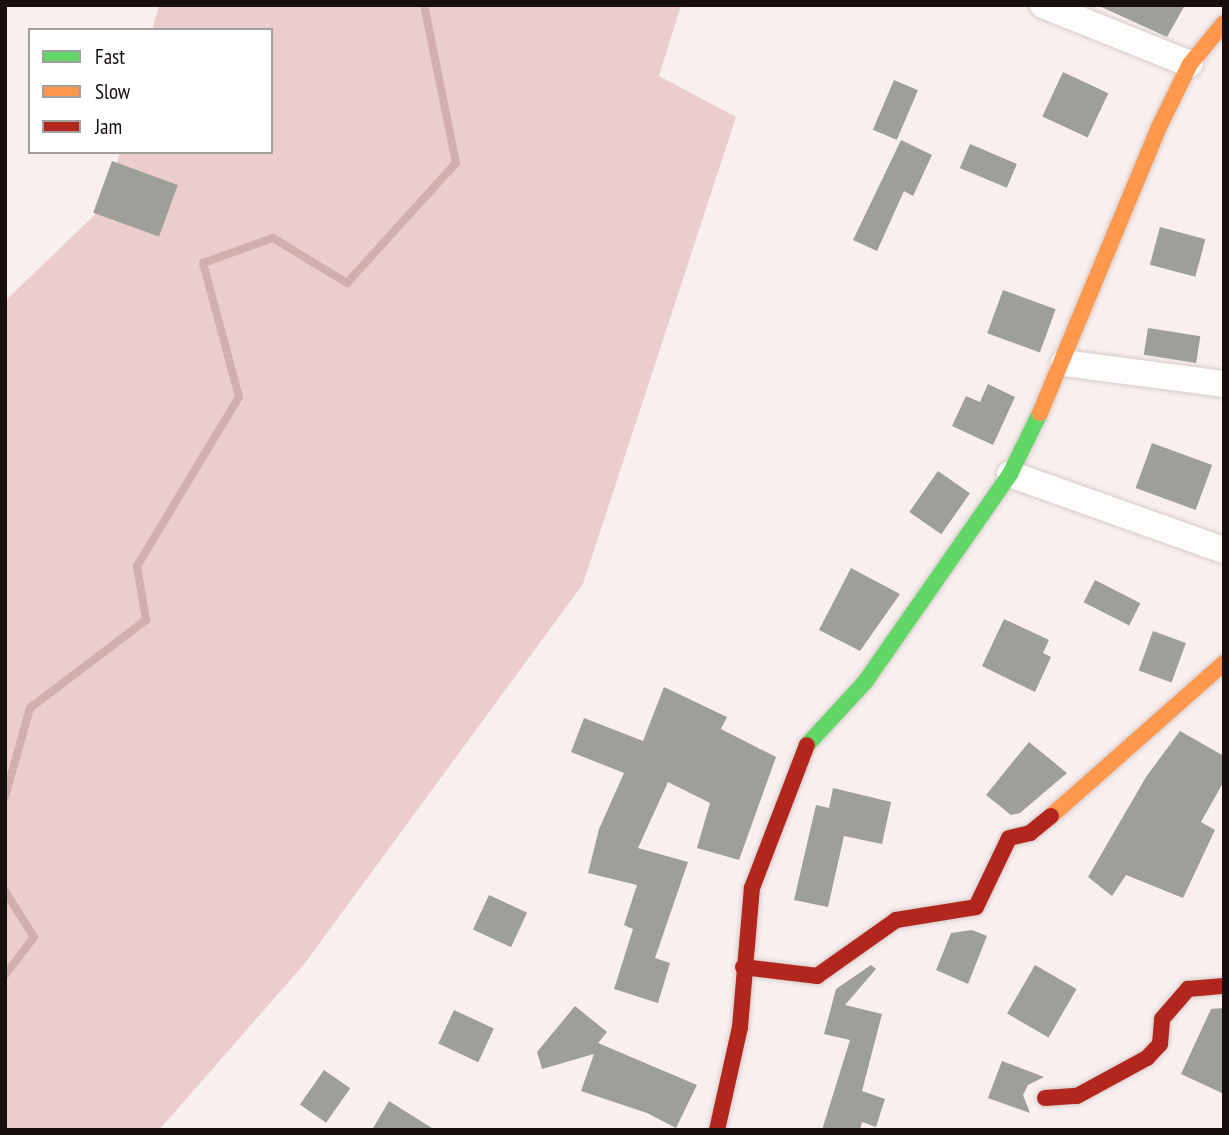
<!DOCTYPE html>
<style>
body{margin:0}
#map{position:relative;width:1229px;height:1135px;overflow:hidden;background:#f9efee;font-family:"PT Sans Narrow",sans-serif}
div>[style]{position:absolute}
.green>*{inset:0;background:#eacdcc}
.stream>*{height:8px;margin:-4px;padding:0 4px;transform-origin:4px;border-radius:4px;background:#d2aeac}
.building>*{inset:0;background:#9e9f99;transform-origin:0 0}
.roads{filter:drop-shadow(0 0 2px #d4cbca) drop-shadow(0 0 2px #d4cbca)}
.street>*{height:26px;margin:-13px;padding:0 13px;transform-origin:13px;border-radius:13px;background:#fefdfc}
.fast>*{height:16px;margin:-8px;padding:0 8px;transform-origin:8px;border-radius:8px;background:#63d668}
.slow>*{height:16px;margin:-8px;padding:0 8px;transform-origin:8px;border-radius:8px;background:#ff974d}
.jam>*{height:16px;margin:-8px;padding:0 8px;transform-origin:8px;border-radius:8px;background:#b3261e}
span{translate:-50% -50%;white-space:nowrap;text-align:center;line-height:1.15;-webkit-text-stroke:5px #fff;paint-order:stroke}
.frame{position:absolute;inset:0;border:7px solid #160f0e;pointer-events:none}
.legend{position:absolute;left:28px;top:28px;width:245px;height:126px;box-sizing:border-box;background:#fff;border:2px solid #a29f9f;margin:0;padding:9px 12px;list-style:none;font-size:21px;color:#160f0e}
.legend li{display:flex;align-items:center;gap:14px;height:35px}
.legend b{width:35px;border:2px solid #a29f9f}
</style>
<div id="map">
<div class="green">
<div style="clip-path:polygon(159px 5px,681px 5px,659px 76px,736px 117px,583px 584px,305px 963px,159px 1130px,5px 1130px,5px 301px,105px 205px,120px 152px,271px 152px,271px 30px,152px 30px)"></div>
</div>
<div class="stream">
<div style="left:5px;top:797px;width:92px;rotate:-74.3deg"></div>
<div style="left:30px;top:708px;width:146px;rotate:-37.2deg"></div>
<div style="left:146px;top:620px;width:55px;rotate:-99.5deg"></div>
<div style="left:137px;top:566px;width:197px;rotate:-58.9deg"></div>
<div style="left:239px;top:397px;width:139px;rotate:-105deg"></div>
<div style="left:203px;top:263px;width:74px;rotate:-19.7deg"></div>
<div style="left:273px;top:238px;width:87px;rotate:31.3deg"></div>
<div style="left:347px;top:283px;width:162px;rotate:-47.8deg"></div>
<div style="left:456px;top:163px;width:161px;rotate:-101.4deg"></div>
<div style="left:5px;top:891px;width:54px;rotate:57.8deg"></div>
<div style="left:34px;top:937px;width:48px;rotate:127.3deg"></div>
</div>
<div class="building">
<div style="clip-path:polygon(1097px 5px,1185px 5px,1167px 37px)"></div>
<div style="left:1063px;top:72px;width:50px;height:49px;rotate:25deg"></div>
<div style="left:894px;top:80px;width:26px;height:54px;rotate:23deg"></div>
<div style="clip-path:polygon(901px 140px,932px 155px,913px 196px,904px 191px,877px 251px,853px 240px)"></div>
<div style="left:970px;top:144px;width:51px;height:26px;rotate:23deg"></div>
<div style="left:112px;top:161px;width:70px;height:55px;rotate:20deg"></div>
<div style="left:1160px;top:227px;width:47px;height:39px;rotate:15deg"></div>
<div style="left:1003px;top:290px;width:56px;height:46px;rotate:20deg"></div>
<div style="left:1148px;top:328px;width:53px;height:27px;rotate:9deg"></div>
<div style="clip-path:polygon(988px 384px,1015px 397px,993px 445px,952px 426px,966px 396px,980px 402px)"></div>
<div style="left:1152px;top:443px;width:64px;height:48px;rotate:20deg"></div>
<div style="left:938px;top:471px;width:39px;height:50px;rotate:35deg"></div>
<div style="clip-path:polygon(851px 568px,900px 594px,860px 651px,819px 630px)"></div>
<div style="left:1095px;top:580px;width:51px;height:25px;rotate:27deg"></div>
<div style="clip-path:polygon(1004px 619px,1049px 640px,1043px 653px,1051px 657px,1035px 692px,982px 666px)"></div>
<div style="left:1153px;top:631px;width:35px;height:42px;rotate:20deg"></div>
<div style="clip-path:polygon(664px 687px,727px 717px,721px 729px,776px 757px,739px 860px,697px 848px,710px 803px,668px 782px,638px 848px,688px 862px,655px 958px,670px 963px,658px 1003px,614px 989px,633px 929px,624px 925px,637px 885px,588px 873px,599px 829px,624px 773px,571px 752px,584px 718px,643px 741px)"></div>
<div style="clip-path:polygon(1180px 731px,1224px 756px,1224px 781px,1201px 822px,1215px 830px,1183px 898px,1126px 875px,1112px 896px,1088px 877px,1146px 777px)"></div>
<div style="clip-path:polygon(1029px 742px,1067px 773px,1020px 813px,1011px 815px,986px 795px)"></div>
<div style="clip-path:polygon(833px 788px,891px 802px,882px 844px,844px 836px,828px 907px,794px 900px,816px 805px,829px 808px)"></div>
<div style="left:489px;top:895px;width:42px;height:38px;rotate:25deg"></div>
<div style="clip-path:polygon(972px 930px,987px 936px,968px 984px,936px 970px,951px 933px)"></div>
<div style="clip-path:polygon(871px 965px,876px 969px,845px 1005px,882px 1014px,862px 1091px,885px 1099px,876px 1127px,862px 1122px,860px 1130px,822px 1130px,850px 1040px,824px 1034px,836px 989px)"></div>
<div style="left:1035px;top:965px;width:48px;height:56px;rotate:30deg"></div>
<div style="clip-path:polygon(575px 1006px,607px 1032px,598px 1043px,697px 1085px,676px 1128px,647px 1113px,581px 1091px,594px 1054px,542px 1069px,537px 1052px)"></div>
<div style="clip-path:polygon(1224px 1008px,1224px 1094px,1181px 1074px,1211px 1009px)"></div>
<div style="left:454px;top:1010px;width:44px;height:37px;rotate:25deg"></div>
<div style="clip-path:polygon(1002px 1061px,1044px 1077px,1028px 1085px,1023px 1095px,1030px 1113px,988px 1098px)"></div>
<div style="left:324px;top:1070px;width:32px;height:42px;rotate:35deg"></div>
<div style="clip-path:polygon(389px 1101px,435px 1130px,372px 1130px)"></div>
</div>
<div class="roads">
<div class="street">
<div style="left:1043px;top:5px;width:158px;rotate:21.9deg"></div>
<div style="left:1064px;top:363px;width:161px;rotate:7.5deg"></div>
<div style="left:1010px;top:474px;width:227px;rotate:19.6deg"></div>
</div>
<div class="fast">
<div style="left:807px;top:745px;width:86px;rotate:-47.4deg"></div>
<div style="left:865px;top:682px;width:254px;rotate:-55.1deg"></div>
<div style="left:1010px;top:474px;width:68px;rotate:-63.8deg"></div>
</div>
<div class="slow">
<div style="left:1040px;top:413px;width:308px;rotate:-67.4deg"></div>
<div style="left:1158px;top:129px;width:72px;rotate:-63.8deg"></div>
<div style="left:1190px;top:64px;width:53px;rotate:-50.3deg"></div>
<div style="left:1051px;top:816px;width:231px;rotate:-41.5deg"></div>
</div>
<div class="jam">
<div style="left:743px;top:967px;width:75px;rotate:6.9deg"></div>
<div style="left:817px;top:976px;width:97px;rotate:-35.3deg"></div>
<div style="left:896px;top:920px;width:81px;rotate:-9.2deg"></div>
<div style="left:976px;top:907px;width:76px;rotate:-64.4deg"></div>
<div style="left:1009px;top:838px;width:22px;rotate:-13deg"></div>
<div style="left:1030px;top:833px;width:27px;rotate:-39deg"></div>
<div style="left:1045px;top:1098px;width:32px;rotate:-4deg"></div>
<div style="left:1077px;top:1096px;width:80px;rotate:-28.5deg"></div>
<div style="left:1147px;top:1058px;width:19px;rotate:-47deg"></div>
<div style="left:1160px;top:1044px;width:25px;rotate:-85deg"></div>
<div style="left:1162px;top:1019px;width:40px;rotate:-49deg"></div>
<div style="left:1188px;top:989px;width:36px;rotate:-5deg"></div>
<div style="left:717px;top:1130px;width:106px;rotate:-77.4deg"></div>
<div style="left:740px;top:1027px;width:140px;rotate:-85.1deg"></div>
<div style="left:752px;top:888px;width:153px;rotate:-69deg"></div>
</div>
</div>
<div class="frame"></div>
<ul class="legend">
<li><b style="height:9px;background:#63d668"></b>Fast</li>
<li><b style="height:9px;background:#ff974d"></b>Slow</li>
<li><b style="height:9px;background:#b3261e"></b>Jam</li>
</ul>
</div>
